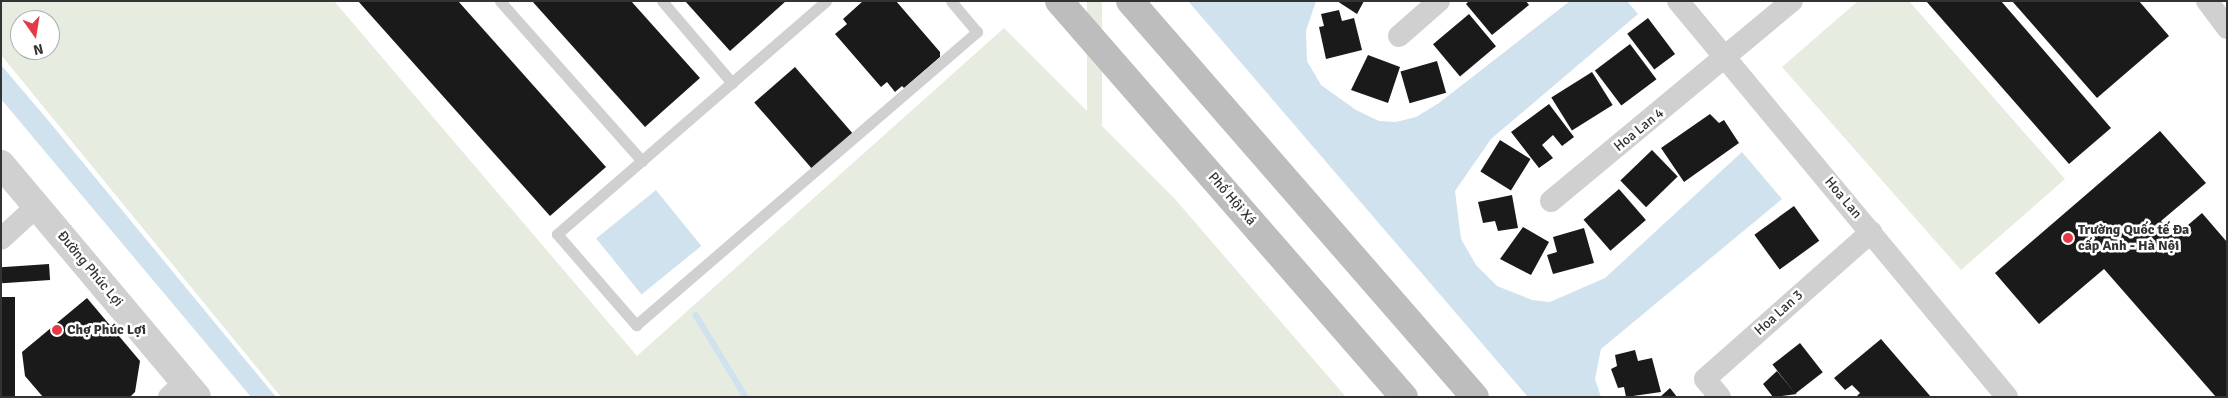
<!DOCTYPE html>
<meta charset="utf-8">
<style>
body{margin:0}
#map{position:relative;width:2228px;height:398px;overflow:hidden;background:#fff;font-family:Signika,sans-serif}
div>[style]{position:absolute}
.green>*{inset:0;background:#e6ecdf;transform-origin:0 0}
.water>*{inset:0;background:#cfe2ee;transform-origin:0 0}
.stream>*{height:5.5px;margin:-2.75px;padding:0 2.75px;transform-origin:2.75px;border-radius:2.75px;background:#cfe2ee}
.building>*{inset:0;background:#1a1a1a;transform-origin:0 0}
.service>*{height:11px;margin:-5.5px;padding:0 5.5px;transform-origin:5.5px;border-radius:5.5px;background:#d0d0d0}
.minor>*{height:22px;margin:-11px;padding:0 11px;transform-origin:11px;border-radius:11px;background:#d0d0d0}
.tertiary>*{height:28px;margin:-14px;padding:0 14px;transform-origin:14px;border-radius:14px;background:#d0d0d0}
.secondary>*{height:28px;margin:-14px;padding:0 14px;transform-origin:14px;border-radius:14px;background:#bdbdbd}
.dots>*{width:14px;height:14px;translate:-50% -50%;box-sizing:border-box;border:2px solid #fff;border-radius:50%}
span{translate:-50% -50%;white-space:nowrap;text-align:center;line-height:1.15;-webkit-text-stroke:5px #fff;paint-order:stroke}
.street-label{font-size:14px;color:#333}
.poi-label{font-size:14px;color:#333;font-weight:700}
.left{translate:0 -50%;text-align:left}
.frame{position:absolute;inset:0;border:2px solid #333;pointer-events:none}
.north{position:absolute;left:10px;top:10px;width:50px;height:50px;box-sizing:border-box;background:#fff;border:1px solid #adadad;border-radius:50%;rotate:167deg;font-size:14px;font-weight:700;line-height:20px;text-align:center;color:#333}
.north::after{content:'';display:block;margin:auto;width:18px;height:22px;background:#e63946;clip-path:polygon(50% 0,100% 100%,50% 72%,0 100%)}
</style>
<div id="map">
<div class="green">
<div style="clip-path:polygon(evenodd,1px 1px,334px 1px,637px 356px,1004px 28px,1174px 198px,1346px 397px,281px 397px,1px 55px,1px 1px,20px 20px,50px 20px,50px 50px,20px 50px,20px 20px)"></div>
<div style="left:1087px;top:1px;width:15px;height:525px"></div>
<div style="clip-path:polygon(1858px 1px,1909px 1px,2065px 179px,1961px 270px,1782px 67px)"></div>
</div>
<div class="water">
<div style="clip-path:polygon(1188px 1px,1316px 1px,1306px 31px,1307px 61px,1321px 85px,1356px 110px,1379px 121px,1396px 122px,1416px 117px,1439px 103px,1570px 1px,1627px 1px,1638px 14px,1491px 139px,1455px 191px,1461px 239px,1476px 265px,1497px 286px,1532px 300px,1550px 302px,1605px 278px,1742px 152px,1782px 199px,1601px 349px,1595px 379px,1601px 397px,1528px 397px)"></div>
<div style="clip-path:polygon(1px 65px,47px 119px,276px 397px,251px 397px,1px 99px)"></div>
<div style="left:656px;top:190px;width:72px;height:77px;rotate:51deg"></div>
</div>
<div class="stream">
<div style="left:696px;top:315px;width:96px;rotate:58.6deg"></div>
</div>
<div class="building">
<div style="clip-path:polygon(358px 1px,458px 1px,606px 167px,550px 216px)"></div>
<div style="clip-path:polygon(532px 1px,631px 1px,700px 78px,645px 127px)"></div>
<div style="clip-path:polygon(685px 1px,786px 1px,730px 51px)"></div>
<div style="clip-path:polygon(863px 1px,896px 1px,940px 52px,940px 57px,904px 88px,902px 86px,895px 92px,887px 82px,881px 87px,835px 34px,847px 24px,843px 19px)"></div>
<div style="clip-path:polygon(1337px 1px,1364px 1px,1357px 14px)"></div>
<div style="clip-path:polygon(1469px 1px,1526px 1px,1529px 5px,1492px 35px,1466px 4px)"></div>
<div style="clip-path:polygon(1926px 1px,2001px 1px,2111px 128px,2069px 164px)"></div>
<div style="clip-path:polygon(2012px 1px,2139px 1px,2169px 36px,2097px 98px)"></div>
<div style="clip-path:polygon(1339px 10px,1342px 21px,1354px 18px,1362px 50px,1326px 59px,1319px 27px,1324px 26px,1321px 14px)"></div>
<div style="left:1469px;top:14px;width:42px;height:47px;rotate:50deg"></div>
<div style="left:1648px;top:18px;width:45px;height:26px;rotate:53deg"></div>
<div style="left:1630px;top:44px;width:44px;height:44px;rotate:53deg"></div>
<div style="clip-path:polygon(1368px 55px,1400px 67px,1388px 103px,1351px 90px)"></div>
<div style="left:1437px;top:61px;width:33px;height:38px;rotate:74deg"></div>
<div style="left:795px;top:67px;width:88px;height:54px;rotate:49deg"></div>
<div style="left:1592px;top:72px;width:39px;height:48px;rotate:58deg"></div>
<div style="clip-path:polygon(1549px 104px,1574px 137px,1562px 146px,1553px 135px,1542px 145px,1553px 158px,1539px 168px,1511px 132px)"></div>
<div style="clip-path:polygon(1710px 114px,1719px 123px,1724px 120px,1739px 143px,1684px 182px,1661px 148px)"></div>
<div style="clip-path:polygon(2160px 131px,2206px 183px,2161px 221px,2174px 237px,2202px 213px,2227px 242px,2227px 397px,2216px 397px,2104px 269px,2039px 324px,1995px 273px)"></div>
<div style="left:1500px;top:140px;width:36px;height:37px;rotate:32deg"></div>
<div style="left:1652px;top:150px;width:37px;height:44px;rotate:46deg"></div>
<div style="left:1619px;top:189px;width:41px;height:47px;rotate:49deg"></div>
<div style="clip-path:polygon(1512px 195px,1518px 228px,1498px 231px,1495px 221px,1483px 223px,1478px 202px)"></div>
<div style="left:1794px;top:206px;width:43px;height:49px;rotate:54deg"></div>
<div style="clip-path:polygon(1523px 227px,1549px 242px,1531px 275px,1500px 259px)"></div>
<div style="clip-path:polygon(1584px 228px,1594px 263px,1553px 274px,1547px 255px,1557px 252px,1553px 237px)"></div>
<div style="left:49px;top:264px;width:16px;height:48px;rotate:86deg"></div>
<div style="left:1px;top:297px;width:14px;height:100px"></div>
<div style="clip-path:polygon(87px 298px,140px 361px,135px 392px,130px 397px,43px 397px,25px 376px,22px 352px)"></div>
<div style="clip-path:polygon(1881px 339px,1931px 397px,1856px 397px,1860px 393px,1852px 385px,1845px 390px,1834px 378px)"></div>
<div style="left:1800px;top:343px;width:37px;height:35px;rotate:52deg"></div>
<div style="clip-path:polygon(1635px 350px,1638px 361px,1652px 358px,1661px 392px,1626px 397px,1624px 387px,1618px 388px,1611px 369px,1617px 366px,1615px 355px)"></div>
<div style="clip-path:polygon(1777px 371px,1795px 393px,1797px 394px,1773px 397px,1763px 384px)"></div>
<div style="clip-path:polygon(1670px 388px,1677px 397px,1660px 397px)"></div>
</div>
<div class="service">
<div style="left:500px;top:1px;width:214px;rotate:48.4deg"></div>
<div style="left:662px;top:1px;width:108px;rotate:49.5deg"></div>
<div style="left:826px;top:1px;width:356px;rotate:139.1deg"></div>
<div style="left:557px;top:234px;width:121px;rotate:49deg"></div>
<div style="left:636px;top:325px;width:450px;rotate:-40.7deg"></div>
<div style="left:977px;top:32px;width:40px;rotate:-130deg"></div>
</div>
<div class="minor">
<div style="left:1678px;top:1px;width:515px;rotate:50.28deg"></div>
<div style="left:2207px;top:1px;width:34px;rotate:53deg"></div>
<div style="left:1399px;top:36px;width:53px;rotate:-41.2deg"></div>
<div style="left:1551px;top:201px;width:313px;rotate:-39.7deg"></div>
<div style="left:1px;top:239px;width:49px;rotate:-42.5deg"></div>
<div style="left:169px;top:397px;width:22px;rotate:-43deg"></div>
<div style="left:1720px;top:397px;width:23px;rotate:-130deg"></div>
<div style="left:1705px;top:379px;width:222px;rotate:-41.5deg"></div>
</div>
<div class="tertiary">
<div style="left:1px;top:164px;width:304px;rotate:49.9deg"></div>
</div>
<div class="secondary">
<div style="left:1059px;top:1px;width:525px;rotate:48.94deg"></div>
<div style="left:1130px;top:1px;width:525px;rotate:48.94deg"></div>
</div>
<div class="dots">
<div style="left:2068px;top:238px;background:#e63946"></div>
<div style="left:57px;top:330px;background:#e63946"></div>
</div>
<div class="street-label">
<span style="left:1639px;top:130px;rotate:-39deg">Hoa Lan 4</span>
<span style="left:1843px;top:198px;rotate:50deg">Hoa Lan</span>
<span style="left:1232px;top:199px;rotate:49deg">Phố Hội Xá</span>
<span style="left:90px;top:269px;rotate:50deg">Đường Phúc Lợi</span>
<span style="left:1779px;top:313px;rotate:-42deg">Hoa Lan 3</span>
</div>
<div class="poi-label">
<span class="left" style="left:2078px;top:238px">Trường Quốc tế Đa<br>cấp Anh - Hà Nội</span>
<span class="left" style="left:67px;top:330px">Chợ Phúc Lợi</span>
</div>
<div class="frame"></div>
<div class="north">N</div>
</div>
